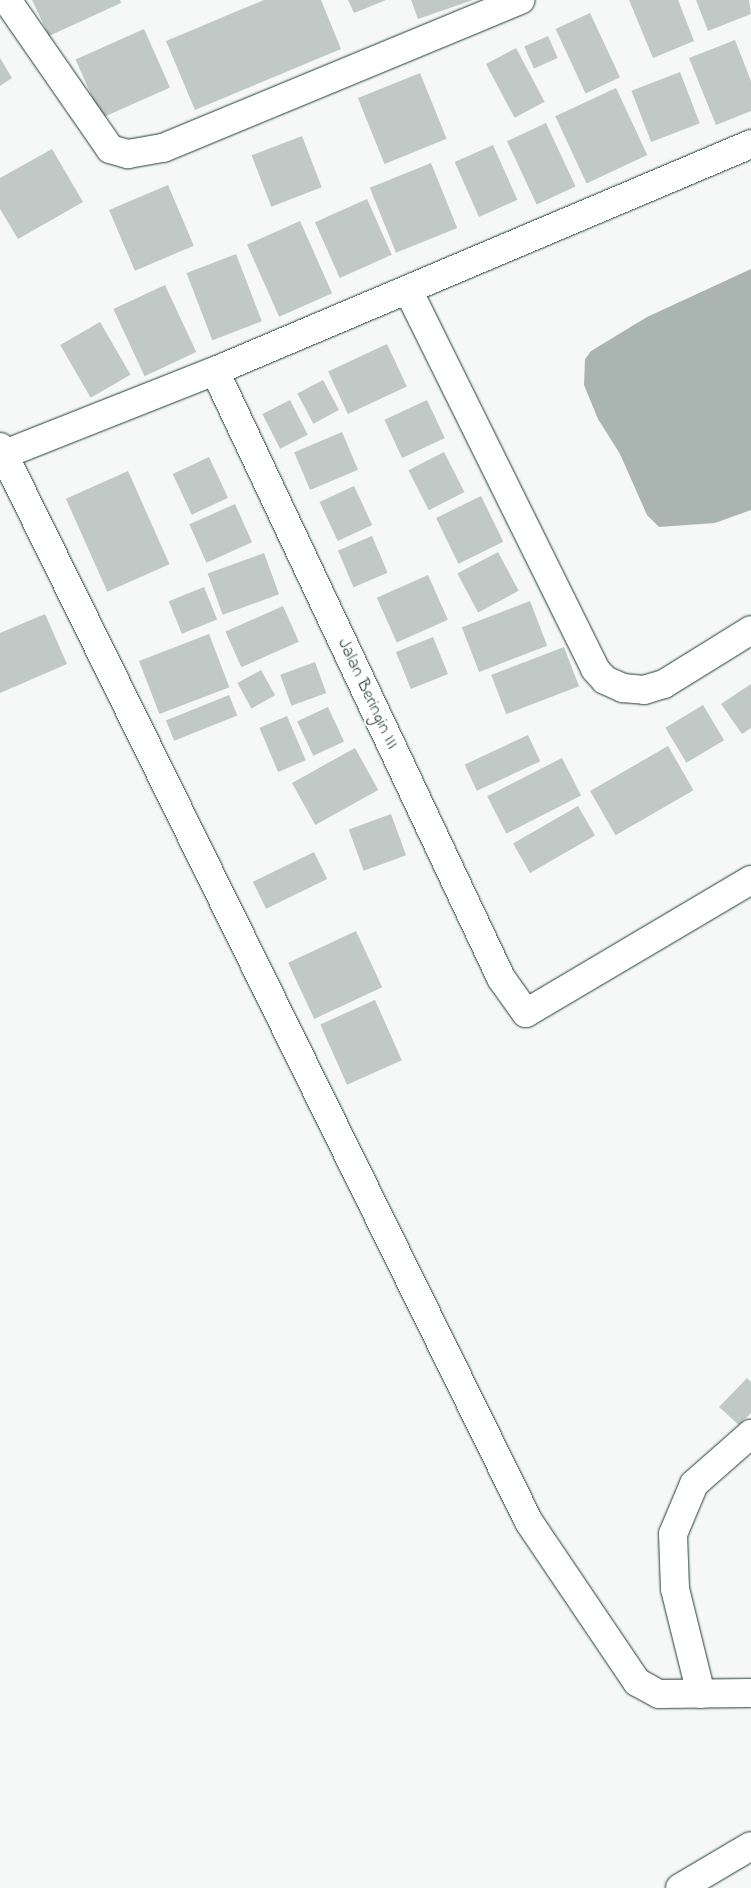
<!DOCTYPE html>
<style>
body{margin:0}
#map{position:relative;width:751px;height:1888px;overflow:hidden;background:#f6f7f7;font-family:"Indie Flower",sans-serif}
div>[style]{position:absolute}
.water>*{inset:0;background:#aab5b1}
.building>*{inset:0;background:#c0c9c6;transform-origin:0 0}
.roads{filter:drop-shadow(0 0 1px #1f3d34) drop-shadow(0 0 1px #1f3d34)}
.minor>*{height:28px;margin:-14px;padding:0 14px;transform-origin:14px;border-radius:14px;background:#fff}
span{translate:-50% -50%;white-space:nowrap;text-align:center;line-height:1.15;-webkit-text-stroke:4.5px #fff;paint-order:stroke}
.street-label{font-size:18px;color:#1f3d34}
</style>
<div id="map">
<div class="water">
<div style="clip-path:polygon(751px 269px,751px 510px,715px 523px,659px 527px,647px 515px,620px 454px,598px 419px,584px 385px,585px 359px,591px 351px,647px 317px)"></div>
</div>
<div class="building">
<div style="clip-path:polygon(32px 0,120px 0,121px 3px,49px 36px)"></div>
<div style="clip-path:polygon(264px 0,321px 0,341px 49px,195px 110px,166px 41px)"></div>
<div style="clip-path:polygon(348px 0,386px 0,354px 13px)"></div>
<div style="clip-path:polygon(411px 0,473px 0,418px 19px)"></div>
<div style="clip-path:polygon(629px 0,678px 0,694px 41px,653px 58px)"></div>
<div style="clip-path:polygon(696px 0,749px 0,751px 14px,708px 31px)"></div>
<div style="left:590px;top:13px;width:71px;height:38px;rotate:65deg"></div>
<div style="left:144px;top:29px;width:64px;height:75px;rotate:66deg"></div>
<div style="left:548px;top:36px;width:24px;height:26px;rotate:66deg"></div>
<div style="clip-path:polygon(735px 40px,751px 81px,751px 111px,716px 125px,689px 58px)"></div>
<div style="left:516px;top:48px;width:61px;height:34px;rotate:62deg"></div>
<div style="clip-path:polygon(0 58px,12px 78px,0 86px)"></div>
<div style="left:680px;top:72px;width:55px;height:52px;rotate:69deg"></div>
<div style="left:420px;top:73px;width:71px;height:67px;rotate:68deg"></div>
<div style="left:616px;top:88px;width:74px;height:67px;rotate:65deg"></div>
<div style="left:546px;top:123px;width:70px;height:43px;rotate:65deg"></div>
<div style="left:302px;top:136px;width:55px;height:54px;rotate:69deg"></div>
<div style="left:493px;top:145px;width:60px;height:42px;rotate:66deg"></div>
<div style="clip-path:polygon(52px 149px,83px 202px,18px 239px,0 209px,0 178px)"></div>
<div style="left:431px;top:163px;width:70px;height:66px;rotate:68deg"></div>
<div style="left:168px;top:185px;width:66px;height:64px;rotate:67deg"></div>
<div style="left:367px;top:199px;width:61px;height:57px;rotate:66deg"></div>
<div style="left:300px;top:221px;width:79px;height:58px;rotate:66deg"></div>
<div style="left:236px;top:254px;width:72px;height:53px;rotate:69deg"></div>
<div style="left:165px;top:285px;width:74px;height:57px;rotate:65deg"></div>
<div style="left:100px;top:322px;width:61px;height:46px;rotate:60deg"></div>
<div style="left:387px;top:344px;width:47px;height:65px;rotate:65deg"></div>
<div style="left:323px;top:380px;width:34px;height:29px;rotate:62deg"></div>
<div style="left:290px;top:400px;width:39px;height:31px;rotate:63deg"></div>
<div style="left:427px;top:400px;width:42px;height:47px;rotate:65deg"></div>
<div style="left:342px;top:432px;width:41px;height:52px;rotate:67deg"></div>
<div style="left:444px;top:452px;width:45px;height:40px;rotate:63deg"></div>
<div style="left:209px;top:457px;width:45px;height:40px;rotate:65deg"></div>
<div style="left:128px;top:471px;width:102px;height:68px;rotate:66deg"></div>
<div style="left:354px;top:486px;width:43px;height:38px;rotate:65deg"></div>
<div style="left:481px;top:496px;width:51px;height:50px;rotate:64deg"></div>
<div style="left:235px;top:504px;width:42px;height:50px;rotate:66deg"></div>
<div style="left:372px;top:536px;width:40px;height:37px;rotate:67deg"></div>
<div style="left:498px;top:552px;width:44px;height:46px;rotate:62deg"></div>
<div style="left:264px;top:553px;width:44px;height:60px;rotate:70deg"></div>
<div style="left:428px;top:575px;width:49px;height:56px;rotate:66deg"></div>
<div style="left:204px;top:587px;width:35px;height:38px;rotate:68deg"></div>
<div style="left:530px;top:601px;width:48px;height:73px;rotate:69deg"></div>
<div style="left:283px;top:606px;width:39px;height:63px;rotate:66deg"></div>
<div style="clip-path:polygon(45px 614px,67px 664px,0 693px,0 633px)"></div>
<div style="left:209px;top:634px;width:57px;height:75px;rotate:69deg"></div>
<div style="left:433px;top:637px;width:40px;height:40px;rotate:68deg"></div>
<div style="left:564px;top:647px;width:42px;height:78px;rotate:69deg"></div>
<div style="left:315px;top:662px;width:33px;height:37px;rotate:70deg"></div>
<div style="left:261px;top:670px;width:29px;height:27px;rotate:61deg"></div>
<div style="clip-path:polygon(751px 684px,751px 728px,742px 734px,721px 704px)"></div>
<div style="left:229px;top:695px;width:22px;height:68px;rotate:68deg"></div>
<div style="left:703px;top:705px;width:41px;height:44px;rotate:59deg"></div>
<div style="left:328px;top:707px;width:38px;height:34px;rotate:65deg"></div>
<div style="left:287px;top:716px;width:48px;height:30px;rotate:67deg"></div>
<div style="left:528px;top:735px;width:29px;height:70px;rotate:65deg"></div>
<div style="left:668px;top:746px;width:51px;height:90px;rotate:60deg"></div>
<div style="left:355px;top:748px;width:48px;height:72px;rotate:61deg"></div>
<div style="left:562px;top:758px;width:42px;height:84px;rotate:63deg"></div>
<div style="left:578px;top:806px;width:34px;height:75px;rotate:60deg"></div>
<div style="left:391px;top:814px;width:44px;height:45px;rotate:70deg"></div>
<div style="left:314px;top:852px;width:30px;height:68px;rotate:64deg"></div>
<div style="left:356px;top:931px;width:62px;height:75px;rotate:65deg"></div>
<div style="left:375px;top:1000px;width:66px;height:60px;rotate:66deg"></div>
<div style="clip-path:polygon(747px 1378px,751px 1382px,751px 1413px,739px 1425px,719px 1407px)"></div>
</div>
<div class="roads">
<div class="minor">
<div style="left:7px;top:0;width:181px;rotate:55.3deg"></div>
<div style="left:110px;top:149px;width:19px;rotate:16deg"></div>
<div style="left:128px;top:154px;width:36px;rotate:-10deg"></div>
<div style="left:163px;top:148px;width:387px;rotate:-22.5deg"></div>
<div style="left:408px;top:290px;width:423px;rotate:63.7deg"></div>
<div style="left:595px;top:669px;width:15px;rotate:48deg"></div>
<div style="left:605px;top:680px;width:20px;rotate:24deg"></div>
<div style="left:623px;top:688px;width:21px;rotate:5deg"></div>
<div style="left:644px;top:690px;width:21px;rotate:-17deg"></div>
<div style="left:664px;top:684px;width:102px;rotate:-31.8deg"></div>
<div style="left:215px;top:371px;width:671px;rotate:64.77deg"></div>
<div style="left:501px;top:978px;width:43px;rotate:54.5deg"></div>
<div style="left:526px;top:1013px;width:261px;rotate:-30.6deg"></div>
<div style="left:0;top:447px;width:1198px;rotate:63.8deg"></div>
<div style="left:529px;top:1522px;width:193px;rotate:56deg"></div>
<div style="left:637px;top:1682px;width:25px;rotate:29deg"></div>
<div style="left:659px;top:1694px;width:92px;rotate:-0.6deg"></div>
<div style="left:0;top:456px;width:231px;rotate:-21.6deg"></div>
<div style="left:215px;top:371px;width:582px;rotate:-22.95deg"></div>
<div style="left:701px;top:1694px;width:108px;rotate:-103.9deg"></div>
<div style="left:675px;top:1589px;width:55px;rotate:-92.1deg"></div>
<div style="left:673px;top:1534px;width:54px;rotate:-67.2deg"></div>
<div style="left:694px;top:1484px;width:76px;rotate:-41.3deg"></div>
<div style="left:680px;top:1888px;width:82px;rotate:-30.6deg"></div>
</div>
</div>
<div class="street-label">
<span style="left:367px;top:694px;rotate:65deg">Jalan Beringin III</span>
</div>
</div>
